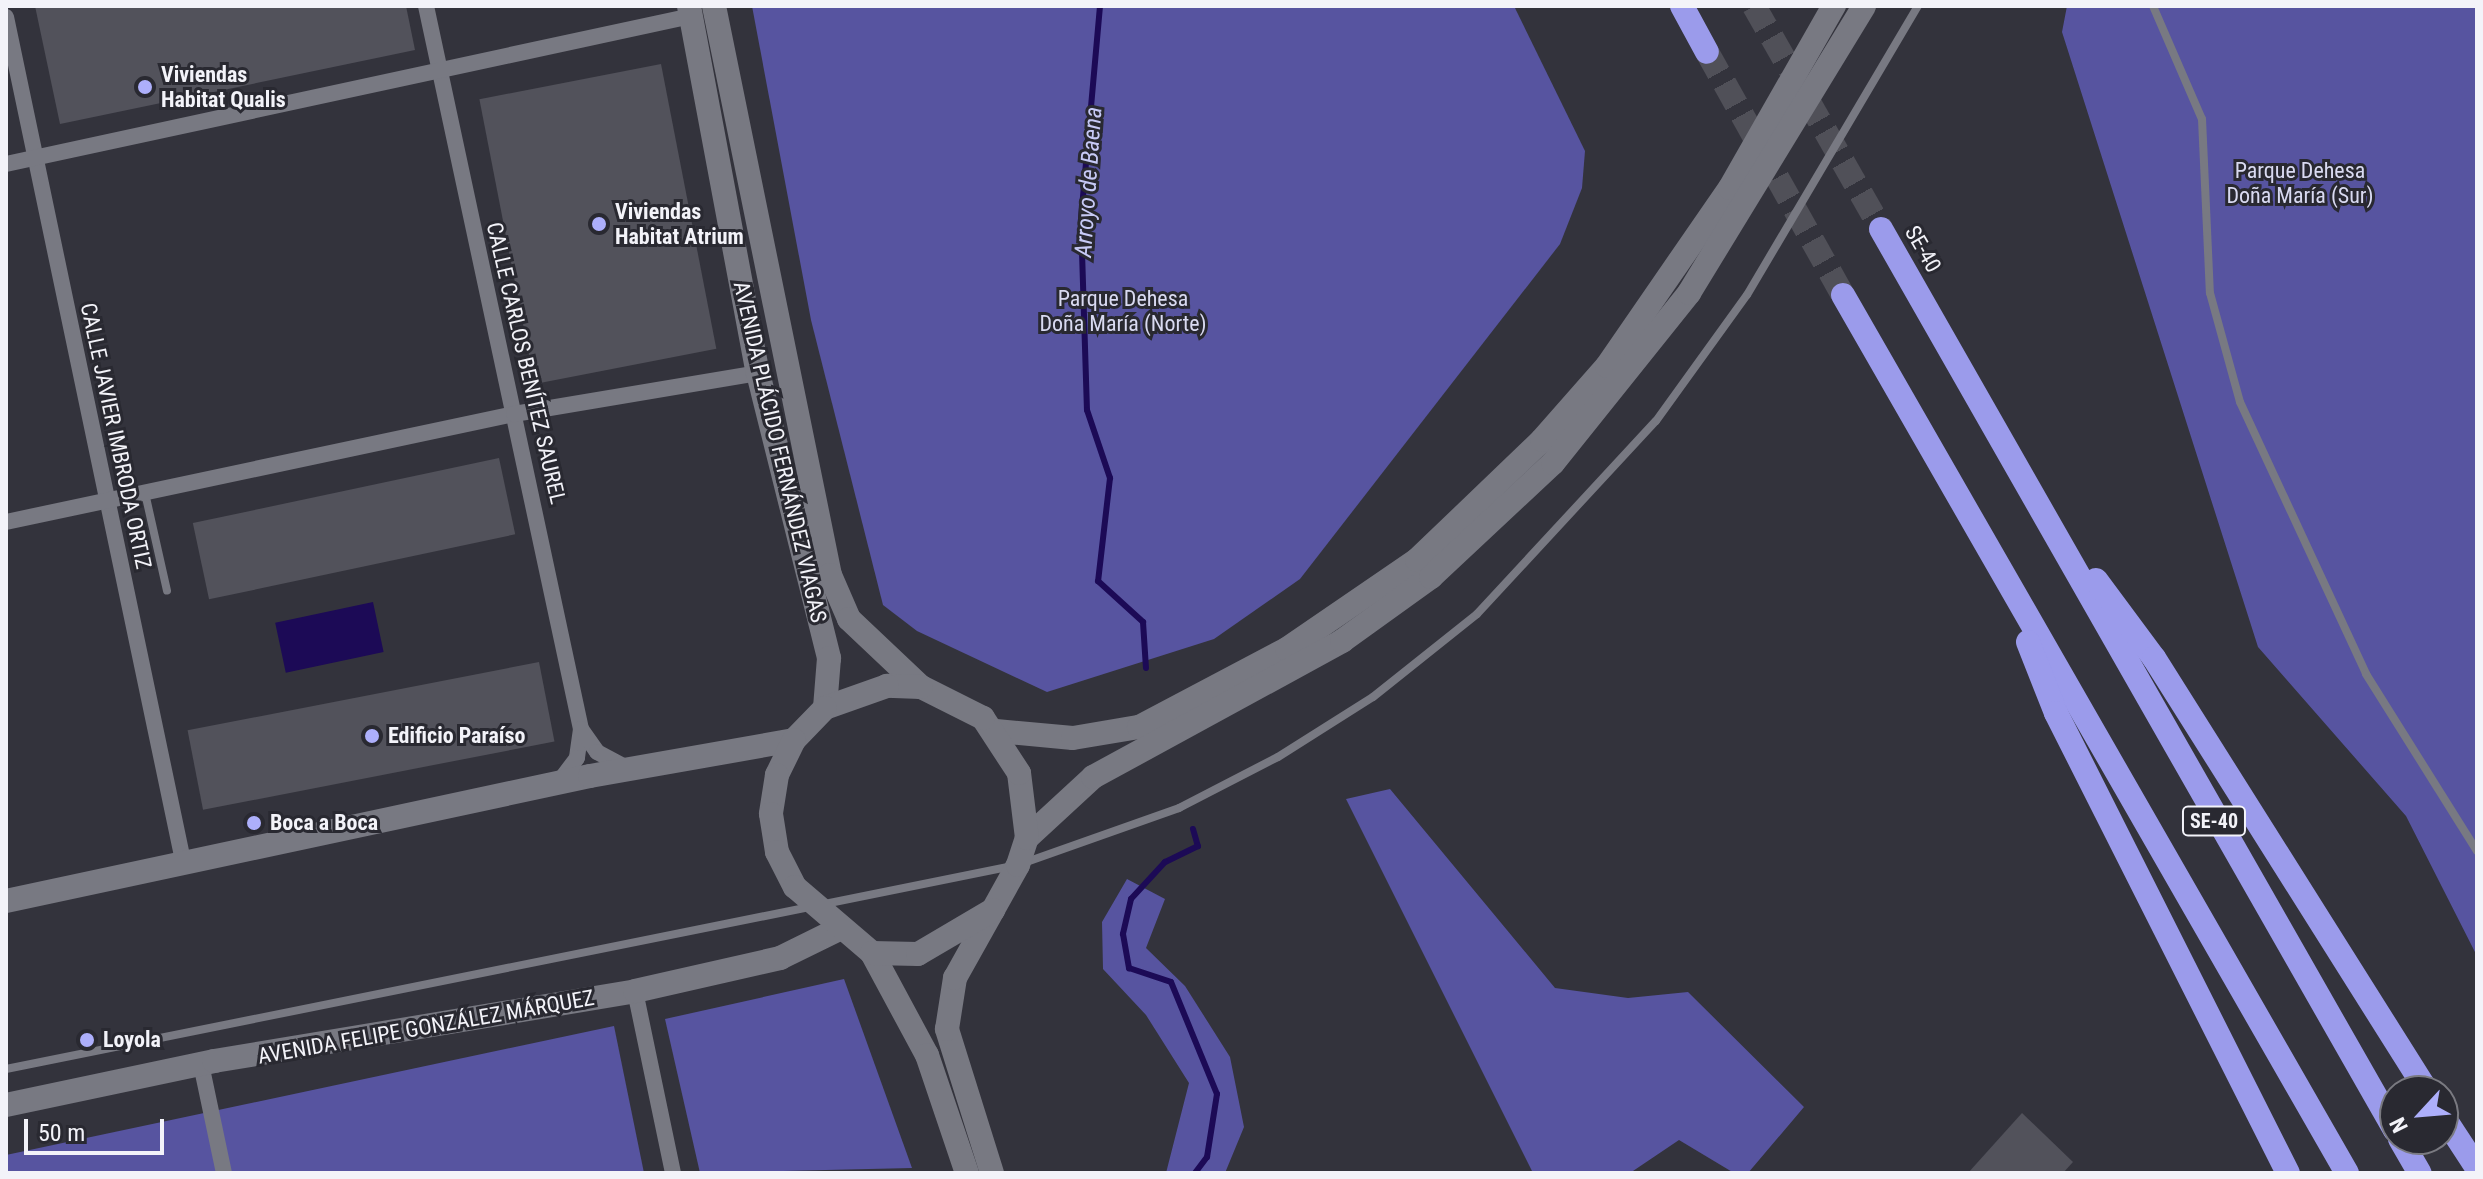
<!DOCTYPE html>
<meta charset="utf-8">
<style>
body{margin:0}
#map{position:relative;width:2483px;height:1179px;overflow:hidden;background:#33333c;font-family:"Roboto Condensed",sans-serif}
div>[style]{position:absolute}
.green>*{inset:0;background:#5754a0}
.water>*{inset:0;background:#1c0a56;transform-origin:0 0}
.stream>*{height:6px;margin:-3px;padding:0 3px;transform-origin:3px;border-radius:3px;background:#1c0a56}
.building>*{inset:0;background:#52525b;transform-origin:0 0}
.highway-tunnel>*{height:24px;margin-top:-12px;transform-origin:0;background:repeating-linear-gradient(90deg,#505058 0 24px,transparent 0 36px)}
.lane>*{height:8px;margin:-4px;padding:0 4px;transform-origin:4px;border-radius:4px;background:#787982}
.street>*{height:16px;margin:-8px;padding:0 8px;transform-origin:8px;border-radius:8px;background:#787982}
.secondary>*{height:24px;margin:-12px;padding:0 12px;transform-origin:12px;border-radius:12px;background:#787982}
.highway>*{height:24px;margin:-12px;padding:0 12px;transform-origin:12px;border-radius:12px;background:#9b9beb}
.dots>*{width:22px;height:22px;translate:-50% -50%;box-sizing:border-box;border:4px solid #292931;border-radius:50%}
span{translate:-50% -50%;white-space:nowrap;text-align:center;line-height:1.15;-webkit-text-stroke:6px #292931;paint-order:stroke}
.shield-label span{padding:2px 6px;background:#292931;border:2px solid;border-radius:6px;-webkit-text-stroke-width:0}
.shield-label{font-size:20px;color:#f3f3f9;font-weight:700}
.poi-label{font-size:22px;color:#f3f3f9;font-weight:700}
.left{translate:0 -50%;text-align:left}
.park-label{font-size:22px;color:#d9daf1}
.street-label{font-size:22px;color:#f3f3f9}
.water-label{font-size:24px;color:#c7caf6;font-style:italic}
.frame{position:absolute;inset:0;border:8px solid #f3f3f9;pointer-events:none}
.north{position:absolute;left:2379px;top:1075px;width:80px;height:80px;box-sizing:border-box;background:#292931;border:2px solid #7a7a81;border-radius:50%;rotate:244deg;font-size:22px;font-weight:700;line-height:32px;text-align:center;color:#f3f3f9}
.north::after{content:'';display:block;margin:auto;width:28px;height:36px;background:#adaffb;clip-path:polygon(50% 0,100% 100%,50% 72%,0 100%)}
.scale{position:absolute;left:24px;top:1119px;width:140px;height:36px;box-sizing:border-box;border:4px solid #f3f3f9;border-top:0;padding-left:10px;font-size:24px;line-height:28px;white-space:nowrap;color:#f3f3f9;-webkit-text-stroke:6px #292931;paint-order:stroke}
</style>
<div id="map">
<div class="green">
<div style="clip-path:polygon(752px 6px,1514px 6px,1585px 151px,1582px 188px,1560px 244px,1300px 579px,1214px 639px,1047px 692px,917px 631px,883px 605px,811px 320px)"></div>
<div style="clip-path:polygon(2067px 6px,2477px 6px,2477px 956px,2406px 816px,2258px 647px,2062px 32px)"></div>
<div style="clip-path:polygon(1390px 789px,1555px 988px,1628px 998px,1688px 992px,1804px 1107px,1748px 1173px,1734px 1173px,1679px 1140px,1630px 1173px,1533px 1173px,1346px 799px)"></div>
<div style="clip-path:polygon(1127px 879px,1165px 899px,1146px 948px,1185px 986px,1230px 1057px,1244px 1127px,1225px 1173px,1166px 1173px,1189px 1083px,1146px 1015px,1103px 969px,1102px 922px)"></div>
<div style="clip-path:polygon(844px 979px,912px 1168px,700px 1173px,665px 1019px)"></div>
<div style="clip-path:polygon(614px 1026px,644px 1173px,6px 1173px,6px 1155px)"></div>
</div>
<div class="water">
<div style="left:373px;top:602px;width:51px;height:100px;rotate:78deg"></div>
</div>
<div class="stream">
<div style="left:1100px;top:6px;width:215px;rotate:95.1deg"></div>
<div style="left:1081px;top:220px;width:190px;rotate:88.2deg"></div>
<div style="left:1087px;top:410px;width:72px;rotate:71.3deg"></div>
<div style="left:1110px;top:478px;width:104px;rotate:96.6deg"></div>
<div style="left:1098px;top:581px;width:61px;rotate:42.3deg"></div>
<div style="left:1143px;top:622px;width:46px;rotate:86.3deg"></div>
<div style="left:1193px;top:829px;width:18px;rotate:74deg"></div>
<div style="left:1198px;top:846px;width:37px;rotate:154deg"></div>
<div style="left:1165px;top:862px;width:50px;rotate:132.6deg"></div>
<div style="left:1131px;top:899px;width:36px;rotate:103deg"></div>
<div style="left:1123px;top:934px;width:35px;rotate:80deg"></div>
<div style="left:1129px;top:968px;width:44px;rotate:18.4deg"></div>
<div style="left:1171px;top:982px;width:121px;rotate:67.7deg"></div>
<div style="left:1217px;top:1094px;width:64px;rotate:99deg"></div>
<div style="left:1207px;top:1157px;width:20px;rotate:127deg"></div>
</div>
<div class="building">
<div style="clip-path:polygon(35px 6px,406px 6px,415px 50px,60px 124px)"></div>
<div style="left:661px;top:64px;width:290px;height:185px;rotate:79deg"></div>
<div style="left:499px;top:458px;width:78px;height:313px;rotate:78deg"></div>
<div style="left:539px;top:662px;width:81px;height:358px;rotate:79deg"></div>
<div style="clip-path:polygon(2022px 1113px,2073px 1162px,2063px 1173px,1968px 1173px)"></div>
</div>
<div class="highway-tunnel">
<div style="left:1754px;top:6px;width:257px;rotate:60.3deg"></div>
<div style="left:1707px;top:52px;width:278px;rotate:60.8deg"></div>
</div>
<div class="lane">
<div style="left:2153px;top:6px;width:123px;rotate:66.6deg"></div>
<div style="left:2202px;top:119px;width:174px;rotate:87.4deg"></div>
<div style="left:2210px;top:293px;width:113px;rotate:74.6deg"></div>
<div style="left:2240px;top:402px;width:300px;rotate:65.1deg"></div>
<div style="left:2366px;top:674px;width:209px;rotate:57.9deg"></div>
<div style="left:145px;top:493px;width:100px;rotate:77.3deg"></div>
<div style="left:6px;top:1069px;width:1032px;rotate:-11.4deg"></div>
<div style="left:1018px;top:865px;width:171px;rotate:-19.5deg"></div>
<div style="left:1179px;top:808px;width:111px;rotate:-27.3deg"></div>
<div style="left:1278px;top:757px;width:112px;rotate:-32.3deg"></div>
<div style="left:1373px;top:697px;width:133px;rotate:-38.6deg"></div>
<div style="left:1477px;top:614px;width:263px;rotate:-47.2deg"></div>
<div style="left:1656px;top:421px;width:155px;rotate:-54.2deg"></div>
<div style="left:1747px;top:295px;width:336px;rotate:-59.4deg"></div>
</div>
<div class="street">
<div style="left:426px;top:6px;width:739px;rotate:77.9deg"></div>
<div style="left:581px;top:729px;width:29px;rotate:98deg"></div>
<div style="left:577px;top:758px;width:31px;rotate:127deg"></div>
<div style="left:6px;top:17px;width:866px;rotate:78.15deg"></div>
<div style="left:6px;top:164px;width:701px;rotate:-12.19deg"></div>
<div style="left:6px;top:522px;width:519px;rotate:-12deg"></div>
<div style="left:514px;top:414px;width:247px;rotate:-9.5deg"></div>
<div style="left:581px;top:729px;width:28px;rotate:55deg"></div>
<div style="left:597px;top:752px;width:34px;rotate:28deg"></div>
<div style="left:635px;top:991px;width:186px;rotate:78.2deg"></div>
<div style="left:201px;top:1064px;width:111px;rotate:78.1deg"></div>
</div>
<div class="secondary">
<div style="left:689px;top:6px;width:373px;rotate:79.4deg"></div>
<div style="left:758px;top:373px;width:294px;rotate:76deg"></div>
<div style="left:829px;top:658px;width:50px;rotate:94.6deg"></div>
<div style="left:714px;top:6px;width:581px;rotate:78.48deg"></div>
<div style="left:830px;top:575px;width:48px;rotate:66.6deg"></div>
<div style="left:849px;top:619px;width:99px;rotate:43.4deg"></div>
<div style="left:996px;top:731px;width:77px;rotate:5.2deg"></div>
<div style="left:1073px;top:738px;width:67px;rotate:-9.5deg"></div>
<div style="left:1139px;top:727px;width:167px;rotate:-27.8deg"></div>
<div style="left:1287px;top:649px;width:158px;rotate:-34.4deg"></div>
<div style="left:1417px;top:560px;width:173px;rotate:-43.8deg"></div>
<div style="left:1542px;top:440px;width:98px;rotate:-48.7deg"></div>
<div style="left:1607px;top:366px;width:216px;rotate:-55.4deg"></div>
<div style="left:1730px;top:188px;width:210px;rotate:-60.3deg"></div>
<div style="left:1027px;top:838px;width:90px;rotate:-42.7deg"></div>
<div style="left:1093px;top:777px;width:284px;rotate:-28.6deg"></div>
<div style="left:1342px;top:641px;width:110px;rotate:-35.7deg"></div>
<div style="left:1431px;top:577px;width:167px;rotate:-43.1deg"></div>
<div style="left:1553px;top:463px;width:218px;rotate:-51.3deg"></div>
<div style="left:1689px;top:293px;width:336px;rotate:-58.6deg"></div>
<div style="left:6px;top:901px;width:597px;rotate:-12.08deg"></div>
<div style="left:590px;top:776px;width:207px;rotate:-10deg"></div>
<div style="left:872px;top:953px;width:116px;rotate:61.7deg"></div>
<div style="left:927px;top:1055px;width:125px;rotate:71.3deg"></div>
<div style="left:6px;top:1105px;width:213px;rotate:-11.9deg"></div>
<div style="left:214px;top:1061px;width:427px;rotate:-9.4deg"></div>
<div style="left:635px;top:991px;width:149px;rotate:-12.8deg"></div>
<div style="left:780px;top:958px;width:66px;rotate:-26.2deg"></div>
<div style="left:992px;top:1173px;width:151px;rotate:-107.4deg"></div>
<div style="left:947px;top:1029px;width:52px;rotate:-81.1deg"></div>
<div style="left:955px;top:978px;width:78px;rotate:-60.8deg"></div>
<div style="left:993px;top:910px;width:51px;rotate:-60.9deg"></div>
<div style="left:1018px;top:865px;width:28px;rotate:-72deg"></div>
<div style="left:1027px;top:838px;width:65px;rotate:-97deg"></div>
<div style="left:1019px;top:773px;width:66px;rotate:-123.2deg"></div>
<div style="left:983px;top:718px;width:69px;rotate:-153.4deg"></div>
<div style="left:921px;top:687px;width:34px;rotate:-178deg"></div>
<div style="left:887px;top:686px;width:66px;rotate:160.5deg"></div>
<div style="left:825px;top:708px;width:45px;rotate:134.1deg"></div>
<div style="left:794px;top:740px;width:39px;rotate:116deg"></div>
<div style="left:777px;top:775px;width:39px;rotate:99deg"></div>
<div style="left:771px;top:814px;width:38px;rotate:81deg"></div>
<div style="left:777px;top:852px;width:39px;rotate:63deg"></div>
<div style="left:795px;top:887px;width:101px;rotate:40.6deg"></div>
<div style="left:872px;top:953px;width:46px;rotate:1.2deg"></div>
<div style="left:918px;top:954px;width:87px;rotate:-30.4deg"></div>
</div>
<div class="highway">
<div style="left:1682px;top:6px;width:52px;rotate:61.5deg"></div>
<div style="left:1881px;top:229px;width:1037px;rotate:60.3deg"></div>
<div style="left:1843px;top:295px;width:1012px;rotate:60.14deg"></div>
<div style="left:2096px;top:580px;width:97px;rotate:53.4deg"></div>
<div style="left:2154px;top:658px;width:512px;rotate:57.77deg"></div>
<div style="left:2028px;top:642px;width:76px;rotate:68.5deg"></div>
<div style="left:2056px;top:713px;width:515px;rotate:63.24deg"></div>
<div style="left:2443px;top:1116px;width:62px;rotate:56.8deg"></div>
<div style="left:2400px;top:1139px;width:39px;rotate:60deg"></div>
</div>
<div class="dots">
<div style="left:145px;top:87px;background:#adaffb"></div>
<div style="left:599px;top:224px;background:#adaffb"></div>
<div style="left:372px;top:736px;background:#adaffb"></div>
<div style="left:254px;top:823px;background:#adaffb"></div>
<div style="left:87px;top:1040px;background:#adaffb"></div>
</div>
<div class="shield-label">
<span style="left:2214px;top:821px">SE-40</span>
</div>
<div class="poi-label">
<span class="left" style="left:161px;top:87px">Viviendas<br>Habitat Qualis</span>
<span class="left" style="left:615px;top:224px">Viviendas<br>Habitat Atrium</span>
<span class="left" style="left:388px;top:736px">Edificio Paraíso</span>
<span class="left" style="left:270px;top:823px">Boca a Boca</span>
<span class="left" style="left:103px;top:1040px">Loyola</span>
</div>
<div class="park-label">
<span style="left:2300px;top:183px">Parque Dehesa<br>Doña María (Sur)</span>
<span style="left:1123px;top:311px">Parque Dehesa<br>Doña María (Norte)</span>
</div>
<div class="street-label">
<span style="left:1923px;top:249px;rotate:60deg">SE-40</span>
<span style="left:526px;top:363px;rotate:77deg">CALLE CARLOS BENÍTEZ SAUREL</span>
<span style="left:116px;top:436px;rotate:78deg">CALLE JAVIER IMBRODA ORTIZ</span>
<span style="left:780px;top:452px;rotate:77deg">AVENIDA PLÁCIDO FERNÁNDEZ VIAGAS</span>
<span style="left:426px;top:1027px;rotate:-10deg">AVENIDA FELIPE GONZÁLEZ MÁRQUEZ</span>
</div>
<div class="water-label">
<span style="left:1089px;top:182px;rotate:-86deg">Arroyo de Baena</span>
</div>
<div class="frame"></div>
<div class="north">N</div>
<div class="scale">50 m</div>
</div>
